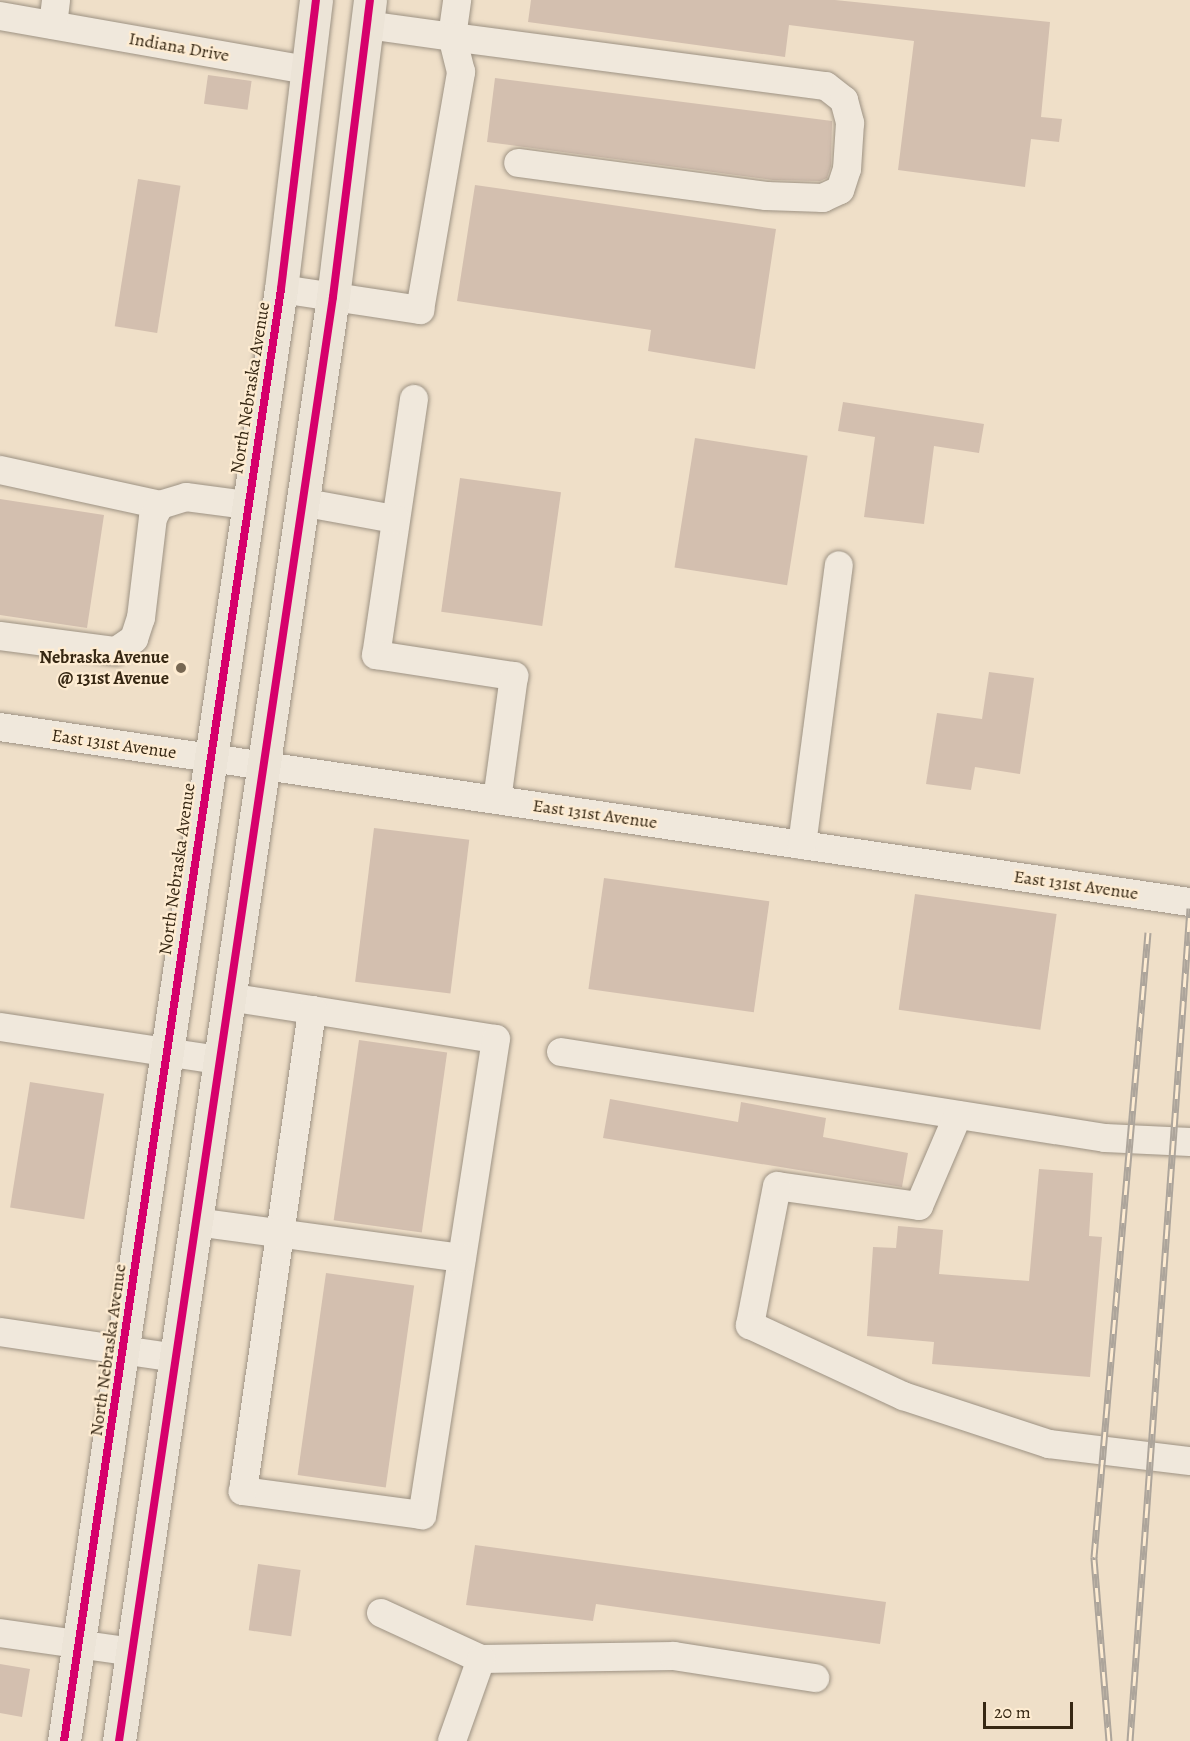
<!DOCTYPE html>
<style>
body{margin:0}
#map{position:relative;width:1190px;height:1741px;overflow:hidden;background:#efdfc8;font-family:Alegreya,serif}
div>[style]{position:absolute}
.building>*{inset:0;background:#d3bfaf;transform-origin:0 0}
.roads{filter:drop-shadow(0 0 2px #9d9283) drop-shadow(0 0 2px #9d9283)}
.minor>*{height:28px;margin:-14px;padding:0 14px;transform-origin:14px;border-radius:14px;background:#f0e8dc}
.major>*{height:33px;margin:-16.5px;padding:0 16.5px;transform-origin:16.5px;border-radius:16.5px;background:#ece4d7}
.rail>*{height:7px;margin-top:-3.5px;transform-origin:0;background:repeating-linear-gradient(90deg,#feecd2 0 14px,#ada59b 0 28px);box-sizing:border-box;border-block:2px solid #ada59b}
.cycleway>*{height:8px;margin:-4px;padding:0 4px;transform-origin:4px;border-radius:4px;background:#d6006c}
.dots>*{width:16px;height:16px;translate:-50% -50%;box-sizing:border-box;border:3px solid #feecd2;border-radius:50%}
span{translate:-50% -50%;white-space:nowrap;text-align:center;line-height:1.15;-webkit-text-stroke:4.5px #feecd2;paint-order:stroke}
.street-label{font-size:18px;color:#362713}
.poi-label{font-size:18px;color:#362713;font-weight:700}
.right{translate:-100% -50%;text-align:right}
.scale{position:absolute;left:983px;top:1702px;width:90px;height:27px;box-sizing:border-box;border:3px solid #362713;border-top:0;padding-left:8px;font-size:18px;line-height:21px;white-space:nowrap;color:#362713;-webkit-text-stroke:4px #feecd2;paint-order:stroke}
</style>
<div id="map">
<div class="building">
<div style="clip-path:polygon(531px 0,835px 0,1050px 22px,1041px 117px,1062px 119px,1059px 142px,1031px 139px,1025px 187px,898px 170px,914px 41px,789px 25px,785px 57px,528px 22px)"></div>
<div style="left:208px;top:75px;width:44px;height:29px;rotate:8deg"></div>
<div style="clip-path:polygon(495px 78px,832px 121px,831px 166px,827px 178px,820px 181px,773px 180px,487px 142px)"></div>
<div style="left:138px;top:179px;width:43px;height:149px;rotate:9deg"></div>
<div style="clip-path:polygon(475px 185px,776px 229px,755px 369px,648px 351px,651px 330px,457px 301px)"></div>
<div style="clip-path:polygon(843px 402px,984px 424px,979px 453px,934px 446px,924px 524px,864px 517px,875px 437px,838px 431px)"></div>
<div style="left:695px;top:438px;width:114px;height:131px;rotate:9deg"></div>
<div style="left:460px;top:478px;width:102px;height:135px;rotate:8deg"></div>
<div style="clip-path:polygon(0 499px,104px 515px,87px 628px,0 615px)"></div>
<div style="clip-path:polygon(989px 672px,1034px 678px,1020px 774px,975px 767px,971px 790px,926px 784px,937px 713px,982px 719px)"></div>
<div style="left:374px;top:828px;width:96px;height:155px;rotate:7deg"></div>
<div style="left:604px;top:878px;width:167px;height:112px;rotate:8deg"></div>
<div style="left:915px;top:894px;width:143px;height:117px;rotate:8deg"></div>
<div style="left:359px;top:1040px;width:89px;height:182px;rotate:8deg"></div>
<div style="left:30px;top:1082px;width:75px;height:127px;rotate:9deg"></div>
<div style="clip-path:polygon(610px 1099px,738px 1122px,741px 1102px,826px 1118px,823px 1137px,908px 1153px,902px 1187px,603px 1138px)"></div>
<div style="clip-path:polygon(1039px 1169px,1093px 1173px,1089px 1236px,1102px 1237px,1090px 1377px,932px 1364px,934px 1342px,867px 1336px,873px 1247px,896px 1248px,898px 1226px,943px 1230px,939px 1274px,1029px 1281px)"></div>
<div style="left:326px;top:1273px;width:89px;height:204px;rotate:8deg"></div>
<div style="clip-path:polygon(475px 1545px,886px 1602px,880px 1644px,596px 1604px,593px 1621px,466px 1605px)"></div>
<div style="left:258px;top:1564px;width:43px;height:67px;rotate:8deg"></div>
<div style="clip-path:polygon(0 1664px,30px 1669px,22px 1717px,0 1713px)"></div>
</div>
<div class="roads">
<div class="minor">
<div style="left:0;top:16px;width:310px;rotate:10deg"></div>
<div style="left:53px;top:25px;width:25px;rotate:-83deg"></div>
<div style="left:367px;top:25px;width:86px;rotate:8deg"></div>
<div style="left:452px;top:37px;width:37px;rotate:-82deg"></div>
<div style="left:281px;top:289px;width:141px;rotate:8.6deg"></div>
<div style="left:420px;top:310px;width:242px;rotate:-80.2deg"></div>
<div style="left:461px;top:72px;width:36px;rotate:-104deg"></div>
<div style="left:452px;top:37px;width:377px;rotate:7.5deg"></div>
<div style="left:826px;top:86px;width:23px;rotate:38deg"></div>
<div style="left:844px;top:100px;width:24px;rotate:75deg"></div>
<div style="left:850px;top:123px;width:46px;rotate:93.7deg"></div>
<div style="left:847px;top:169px;width:22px;rotate:108deg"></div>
<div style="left:840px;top:190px;width:19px;rotate:155deg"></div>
<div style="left:823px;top:198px;width:57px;rotate:-178deg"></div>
<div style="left:766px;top:196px;width:250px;rotate:-172.4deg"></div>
<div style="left:414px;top:399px;width:259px;rotate:98.4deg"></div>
<div style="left:376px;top:655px;width:140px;rotate:8.7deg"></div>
<div style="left:514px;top:676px;width:125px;rotate:97.8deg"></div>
<div style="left:0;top:470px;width:164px;rotate:12.3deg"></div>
<div style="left:301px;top:502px;width:96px;rotate:10.3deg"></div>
<div style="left:0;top:636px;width:117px;rotate:7.4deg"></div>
<div style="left:116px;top:651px;width:22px;rotate:-34deg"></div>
<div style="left:134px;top:639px;width:22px;rotate:-72deg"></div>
<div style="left:141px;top:618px;width:101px;rotate:-83.2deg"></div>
<div style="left:153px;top:518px;width:15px;rotate:-62deg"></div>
<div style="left:160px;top:505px;width:27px;rotate:-17deg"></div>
<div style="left:186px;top:497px;width:62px;rotate:7.5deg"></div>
<div style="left:0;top:727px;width:1203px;rotate:8.37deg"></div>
<div style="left:802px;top:845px;width:282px;rotate:-82.5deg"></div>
<div style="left:228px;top:997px;width:85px;rotate:8.8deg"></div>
<div style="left:312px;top:1010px;width:186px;rotate:9deg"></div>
<div style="left:496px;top:1039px;width:482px;rotate:98.8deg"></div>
<div style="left:422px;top:1515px;width:181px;rotate:-172.4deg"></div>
<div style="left:243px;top:1491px;width:486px;rotate:-81.8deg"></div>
<div style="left:0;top:1027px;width:221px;rotate:8.6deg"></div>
<div style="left:561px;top:1052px;width:551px;rotate:8.98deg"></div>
<div style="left:1105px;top:1138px;width:85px;rotate:2.7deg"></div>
<div style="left:958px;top:1115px;width:99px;rotate:113.2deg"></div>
<div style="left:919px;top:1206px;width:143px;rotate:-172deg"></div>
<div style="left:777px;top:1186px;width:142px;rotate:101deg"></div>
<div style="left:750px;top:1325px;width:169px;rotate:24.9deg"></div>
<div style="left:903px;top:1396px;width:154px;rotate:18.2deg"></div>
<div style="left:1049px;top:1444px;width:142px;rotate:6.9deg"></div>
<div style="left:196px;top:1222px;width:268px;rotate:7.7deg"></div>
<div style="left:0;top:1332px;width:179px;rotate:8.4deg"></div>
<div style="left:381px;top:1613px;width:110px;rotate:24.7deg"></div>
<div style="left:481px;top:1659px;width:193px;rotate:-0.9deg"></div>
<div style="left:674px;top:1656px;width:143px;rotate:8.9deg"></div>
<div style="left:0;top:1633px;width:135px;rotate:8.1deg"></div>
<div style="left:452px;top:1741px;width:87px;rotate:-70.5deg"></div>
</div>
<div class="major">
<div style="left:64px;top:1741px;width:1468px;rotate:-81.5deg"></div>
<div style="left:281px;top:289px;width:291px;rotate:-83.1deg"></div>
<div style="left:119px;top:1741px;width:1460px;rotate:-81.57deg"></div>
<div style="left:333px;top:297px;width:299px;rotate:-82.9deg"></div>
</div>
</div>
<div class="rail">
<div style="left:1109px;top:1741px;width:185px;rotate:-94.7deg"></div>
<div style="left:1094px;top:1557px;width:627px;rotate:-85.06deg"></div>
<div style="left:1130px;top:1741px;width:835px;rotate:-85.88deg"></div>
</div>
<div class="cycleway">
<div style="left:64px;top:1741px;width:1468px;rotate:-81.5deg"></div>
<div style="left:281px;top:289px;width:291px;rotate:-83.1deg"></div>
<div style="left:119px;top:1741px;width:1460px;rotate:-81.57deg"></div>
<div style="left:333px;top:297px;width:299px;rotate:-82.9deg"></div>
</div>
<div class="dots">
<div style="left:181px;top:668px;background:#776752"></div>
</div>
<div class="street-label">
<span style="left:179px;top:47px;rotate:10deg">Indiana Drive</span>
<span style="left:250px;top:388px;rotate:-81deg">North Nebraska Avenue</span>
<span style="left:114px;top:744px;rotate:8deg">East 131st Avenue</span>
<span style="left:595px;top:814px;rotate:8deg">East 131st Avenue</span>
<span style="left:177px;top:869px;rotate:-82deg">North Nebraska Avenue</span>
<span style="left:1076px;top:885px;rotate:8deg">East 131st Avenue</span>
<span style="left:108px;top:1350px;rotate:-82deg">North Nebraska Avenue</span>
</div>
<div class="poi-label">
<span class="right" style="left:169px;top:668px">Nebraska Avenue<br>@ 131st Avenue</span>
</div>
<div class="scale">20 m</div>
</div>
